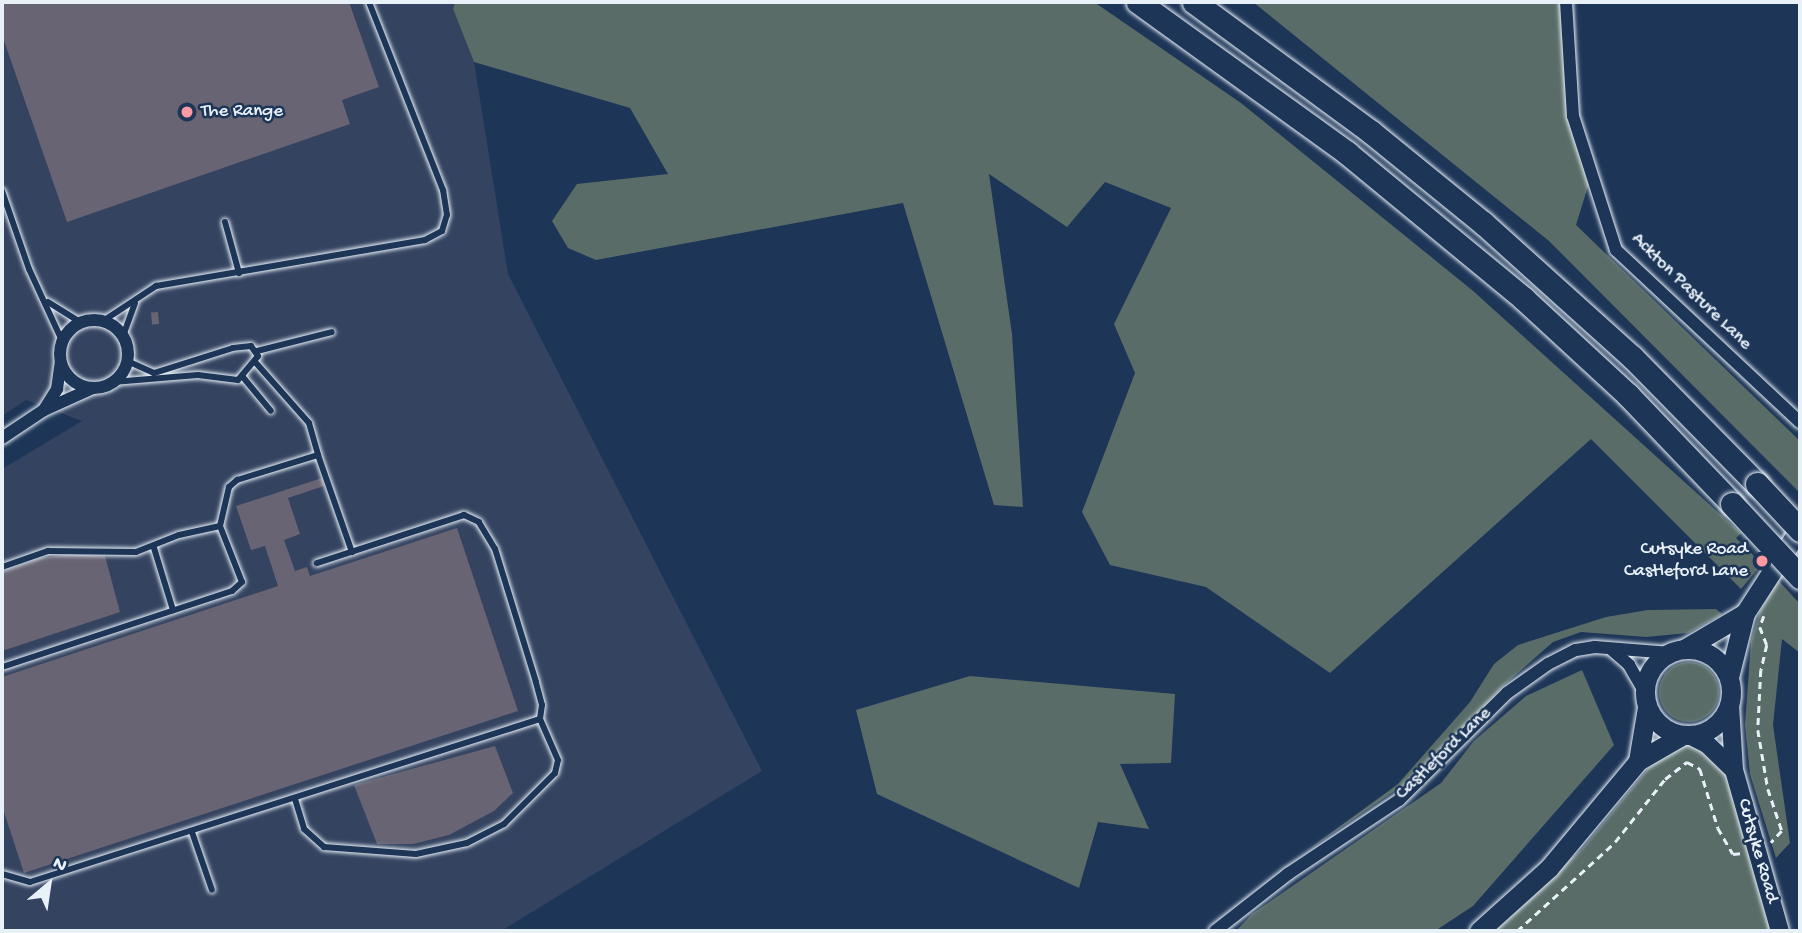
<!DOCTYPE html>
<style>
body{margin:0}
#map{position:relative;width:1802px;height:933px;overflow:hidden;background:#1d3557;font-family:"Gochi Hand",sans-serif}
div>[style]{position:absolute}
.built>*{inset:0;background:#344360}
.green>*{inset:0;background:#596c68}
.round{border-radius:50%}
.building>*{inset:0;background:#686474;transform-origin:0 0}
.path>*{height:2.5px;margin-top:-1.25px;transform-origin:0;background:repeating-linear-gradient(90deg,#e8f1f8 0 7px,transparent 0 12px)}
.roads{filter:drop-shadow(0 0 2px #e8f1f8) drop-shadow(0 0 2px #e8f1f8)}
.lane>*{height:6px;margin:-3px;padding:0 3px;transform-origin:3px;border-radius:3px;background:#1d3557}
.street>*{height:12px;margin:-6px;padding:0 6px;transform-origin:6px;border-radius:6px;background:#1d3557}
.street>.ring{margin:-6px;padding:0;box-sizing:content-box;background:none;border:12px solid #1d3557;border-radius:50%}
.secondary>*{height:18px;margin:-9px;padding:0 9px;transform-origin:9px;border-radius:9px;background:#1d3557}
.primary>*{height:19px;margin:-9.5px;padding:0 9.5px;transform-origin:9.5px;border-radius:9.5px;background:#1d3557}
.primary>.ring{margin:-9.5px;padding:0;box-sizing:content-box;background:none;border:19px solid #1d3557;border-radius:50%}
.highway>*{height:23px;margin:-11.5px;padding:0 11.5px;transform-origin:11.5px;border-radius:11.5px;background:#1d3557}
.bridges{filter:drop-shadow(0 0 2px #e8f1f8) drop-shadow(0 0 2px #e8f1f8)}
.highway-bridge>*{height:23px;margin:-11.5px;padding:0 11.5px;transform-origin:11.5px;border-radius:11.5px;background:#1d3557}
.dots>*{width:19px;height:19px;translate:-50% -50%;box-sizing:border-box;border:4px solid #1d3557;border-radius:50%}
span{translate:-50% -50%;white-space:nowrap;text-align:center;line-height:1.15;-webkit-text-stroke:5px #1d3557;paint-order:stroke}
.poi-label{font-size:19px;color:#e8f1f8}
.left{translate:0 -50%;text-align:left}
.right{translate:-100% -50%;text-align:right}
.street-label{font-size:19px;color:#e8f1f8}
.frame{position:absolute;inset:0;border:4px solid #e8f1f8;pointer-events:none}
.north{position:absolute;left:14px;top:849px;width:70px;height:70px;-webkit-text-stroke:5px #1d3557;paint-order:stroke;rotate:29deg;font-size:19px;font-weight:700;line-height:28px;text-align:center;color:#e8f1f8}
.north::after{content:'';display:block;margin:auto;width:24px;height:32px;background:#e8f1f8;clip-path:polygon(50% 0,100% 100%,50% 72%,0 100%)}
</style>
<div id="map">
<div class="built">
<div style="clip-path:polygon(2px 2px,455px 2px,453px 9px,474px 62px,508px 274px,762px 771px,501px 931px,2px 931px,2px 469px,82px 421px,26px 400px,2px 416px)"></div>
</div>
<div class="green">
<div style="clip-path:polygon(455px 2px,1094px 2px,1241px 103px,1472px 290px,1741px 533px,1736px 538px,1762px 564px,1741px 589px,1591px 439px,1330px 673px,1206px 587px,1110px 565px,1082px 512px,1135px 373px,1114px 324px,1171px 208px,1105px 182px,1067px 227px,989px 174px,1012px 334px,1023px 507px,994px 505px,903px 203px,596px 260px,568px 248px,552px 221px,577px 184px,668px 174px,630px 108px,474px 62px,453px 9px)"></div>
<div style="clip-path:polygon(1253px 2px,1565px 2px,1573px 104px,1589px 183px,1576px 225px,1800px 441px,1800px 493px,1549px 241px)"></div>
<div style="clip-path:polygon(1778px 580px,1800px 604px,1800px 653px,1782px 639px,1773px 725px,1790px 843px,1776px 858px,1750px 774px,1745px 725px,1751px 641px,1760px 611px)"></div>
<div style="clip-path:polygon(1716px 609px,1722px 614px,1688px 633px,1646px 637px,1581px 632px,1553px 642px,1503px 686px,1422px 772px,1305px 852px,1398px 784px,1470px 702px,1494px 664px,1518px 645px,1606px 617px,1648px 610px)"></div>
<div class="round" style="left:1659px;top:662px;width:60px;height:60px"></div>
<div style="clip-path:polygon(1582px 670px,1614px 745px,1473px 906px,1435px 931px,1236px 931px,1252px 914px,1441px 783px,1474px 741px,1526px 696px)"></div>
<div style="clip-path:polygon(970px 676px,1175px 694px,1171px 763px,1120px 764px,1149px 829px,1098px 822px,1079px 888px,877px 794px,856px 710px)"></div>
<div style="clip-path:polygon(1687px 742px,1723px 764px,1774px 931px,1494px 931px,1581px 850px,1660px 754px)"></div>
</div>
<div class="building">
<div style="clip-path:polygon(2px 2px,349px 2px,379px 87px,342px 100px,350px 124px,67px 222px,2px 35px)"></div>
<div style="left:158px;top:312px;width:12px;height:7px;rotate:85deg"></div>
<div style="clip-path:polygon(322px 478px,324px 486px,288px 498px,300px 534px,284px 540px,295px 571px,307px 567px,310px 576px,457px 528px,518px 711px,24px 873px,2px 806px,2px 677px,278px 586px,265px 546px,251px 550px,236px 506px)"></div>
<div style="clip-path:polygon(73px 554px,105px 556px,120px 612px,2px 651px,2px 572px,41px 558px)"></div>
<div style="clip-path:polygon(495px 746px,513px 793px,494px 811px,449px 835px,413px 844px,377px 844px,354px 785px)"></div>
</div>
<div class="path">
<div style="left:1764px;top:616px;width:12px;rotate:110deg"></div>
<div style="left:1760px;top:627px;width:19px;rotate:69deg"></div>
<div style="left:1767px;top:645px;width:26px;rotate:103deg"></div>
<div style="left:1761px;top:670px;width:60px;rotate:92.9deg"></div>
<div style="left:1758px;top:730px;width:60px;rotate:80.4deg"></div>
<div style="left:1768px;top:789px;width:44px;rotate:71.6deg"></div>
<div style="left:1782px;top:831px;width:16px;rotate:133deg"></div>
<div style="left:1517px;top:931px;width:132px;rotate:-42.2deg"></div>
<div style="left:1615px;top:842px;width:80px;rotate:-51.6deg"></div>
<div style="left:1665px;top:779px;width:28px;rotate:-38deg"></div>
<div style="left:1687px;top:762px;width:15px;rotate:28deg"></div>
<div style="left:1700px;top:769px;width:62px;rotate:73deg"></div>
<div style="left:1718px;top:828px;width:30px;rotate:60deg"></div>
<div style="left:1733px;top:854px;width:10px;rotate:-6deg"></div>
</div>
<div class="roads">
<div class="lane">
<div style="left:2px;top:191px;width:83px;rotate:70.9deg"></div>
<div style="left:29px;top:269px;width:81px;rotate:65.3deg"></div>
<div style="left:225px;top:222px;width:53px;rotate:74.6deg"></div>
<div style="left:48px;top:302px;width:39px;rotate:32deg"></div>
<div style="left:103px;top:321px;width:64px;rotate:-33.4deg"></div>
<div style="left:156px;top:286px;width:273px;rotate:-9.7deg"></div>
<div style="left:425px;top:240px;width:19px;rotate:-28deg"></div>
<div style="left:442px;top:231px;width:17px;rotate:-73deg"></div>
<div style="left:447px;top:215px;width:25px;rotate:-99deg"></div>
<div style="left:443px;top:190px;width:202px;rotate:-111.5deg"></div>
<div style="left:123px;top:336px;width:35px;rotate:-70deg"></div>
<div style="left:257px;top:351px;width:77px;rotate:-14.2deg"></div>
<div style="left:256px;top:363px;width:80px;rotate:48.5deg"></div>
<div style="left:309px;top:423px;width:33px;rotate:74deg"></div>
<div style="left:242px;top:376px;width:45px;rotate:50.4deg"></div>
<div style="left:113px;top:382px;width:85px;rotate:-4.7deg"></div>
<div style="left:198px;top:375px;width:40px;rotate:7.1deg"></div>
<div style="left:238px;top:380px;width:31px;rotate:-50deg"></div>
<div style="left:258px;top:356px;width:12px;rotate:-125deg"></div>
<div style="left:251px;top:346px;width:18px;rotate:174deg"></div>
<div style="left:233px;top:348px;width:83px;rotate:162.4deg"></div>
<div style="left:154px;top:373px;width:30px;rotate:-156deg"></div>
<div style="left:220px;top:526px;width:40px;rotate:-77deg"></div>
<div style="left:229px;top:487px;width:11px;rotate:-41deg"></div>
<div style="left:237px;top:480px;width:85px;rotate:-17.2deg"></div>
<div style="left:318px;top:455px;width:103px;rotate:70.7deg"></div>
<div style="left:154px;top:548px;width:65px;rotate:73deg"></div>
<div style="left:2px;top:567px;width:49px;rotate:-19.2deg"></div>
<div style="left:48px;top:551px;width:88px;rotate:0.7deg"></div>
<div style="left:136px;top:552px;width:46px;rotate:-21.6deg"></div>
<div style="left:179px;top:535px;width:42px;rotate:-12.4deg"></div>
<div style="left:220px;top:526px;width:60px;rotate:68.6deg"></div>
<div style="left:242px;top:582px;width:13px;rotate:138deg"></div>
<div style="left:232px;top:591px;width:242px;rotate:161.7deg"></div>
<div style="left:295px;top:799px;width:31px;rotate:73deg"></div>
<div style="left:304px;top:829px;width:27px;rotate:42deg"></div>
<div style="left:324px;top:847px;width:92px;rotate:4.4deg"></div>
<div style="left:416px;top:854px;width:52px;rotate:-12.2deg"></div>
<div style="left:467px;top:843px;width:42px;rotate:-27.2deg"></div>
<div style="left:504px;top:824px;width:72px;rotate:-45deg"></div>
<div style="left:555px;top:773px;width:13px;rotate:-77deg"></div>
<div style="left:558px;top:760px;width:45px;rotate:-113.7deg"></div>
<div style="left:192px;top:832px;width:61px;rotate:71deg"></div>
<div style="left:2px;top:874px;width:29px;rotate:16deg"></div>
<div style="left:30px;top:882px;width:535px;rotate:-17.72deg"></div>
<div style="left:540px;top:719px;width:14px;rotate:-82deg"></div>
<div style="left:542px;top:705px;width:24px;rotate:-105deg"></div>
<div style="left:536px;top:682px;width:139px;rotate:-107.1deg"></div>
<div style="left:495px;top:549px;width:31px;rotate:-121deg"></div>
<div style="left:479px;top:522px;width:17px;rotate:-155deg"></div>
<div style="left:464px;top:515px;width:155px;rotate:161.9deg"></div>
</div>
<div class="street">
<div style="left:1566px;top:2px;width:114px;rotate:86.5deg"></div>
<div style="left:1573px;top:116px;width:141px;rotate:72.2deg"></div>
<div style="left:1616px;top:250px;width:252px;rotate:43.1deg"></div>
<div class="ring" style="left:60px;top:320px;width:56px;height:56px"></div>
<div style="left:44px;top:410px;width:25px;rotate:-58deg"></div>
<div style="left:57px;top:389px;width:27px;rotate:-82deg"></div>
<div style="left:2px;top:438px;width:50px;rotate:-33.7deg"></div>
<div style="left:44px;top:410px;width:54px;rotate:-24.2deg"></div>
<div style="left:1612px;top:650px;width:23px;rotate:41deg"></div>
<div style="left:1629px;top:665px;width:32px;rotate:60deg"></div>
<div style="left:1215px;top:931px;width:93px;rotate:-38deg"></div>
<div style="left:1288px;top:874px;width:133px;rotate:-33.7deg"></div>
<div style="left:1399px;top:800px;width:152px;rotate:-44.7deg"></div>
<div style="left:1507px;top:693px;width:50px;rotate:-35.3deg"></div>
<div style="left:1548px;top:664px;width:31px;rotate:-27deg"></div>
<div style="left:1576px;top:650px;width:19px;rotate:-9deg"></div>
<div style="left:1595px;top:647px;width:76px;rotate:4.5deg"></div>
</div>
<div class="secondary">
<div style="left:1730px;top:705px;width:65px;rotate:86.5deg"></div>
<div style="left:1734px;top:770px;width:167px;rotate:74.1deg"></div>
<div style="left:1689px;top:735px;width:20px;rotate:27deg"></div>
<div style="left:1707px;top:744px;width:37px;rotate:44deg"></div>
</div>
<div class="primary">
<div style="left:1684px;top:649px;width:71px;rotate:-30.5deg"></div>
<div class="ring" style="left:1645px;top:649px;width:67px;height:67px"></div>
<div style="left:1729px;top:677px;width:66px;rotate:-76deg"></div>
<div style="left:1745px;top:613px;width:101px;rotate:-57.1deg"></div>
<div style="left:1638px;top:761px;width:55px;rotate:-80.5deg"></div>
<div style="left:1479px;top:931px;width:94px;rotate:-42deg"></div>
<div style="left:1549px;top:868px;width:139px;rotate:-50.2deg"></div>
<div style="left:1638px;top:761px;width:52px;rotate:-30deg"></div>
</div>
<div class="highway">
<div style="left:1138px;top:2px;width:258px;rotate:35.8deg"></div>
<div style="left:1347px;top:153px;width:229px;rotate:39.5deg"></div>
<div style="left:1524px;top:299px;width:142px;rotate:42.7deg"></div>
<div style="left:1628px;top:395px;width:151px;rotate:46.3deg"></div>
<div style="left:1194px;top:2px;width:220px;rotate:36.3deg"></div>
<div style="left:1371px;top:132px;width:144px;rotate:39.1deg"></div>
<div style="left:1483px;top:223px;width:200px;rotate:42deg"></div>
<div style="left:1632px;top:357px;width:178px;rotate:45.5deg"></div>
</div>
</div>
<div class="bridges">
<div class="highway-bridge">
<div style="left:1757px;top:484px;width:63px;rotate:46.9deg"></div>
<div style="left:1732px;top:504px;width:100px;rotate:47deg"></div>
</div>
</div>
<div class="dots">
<div style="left:187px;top:112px;background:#ff9aa2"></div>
<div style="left:1762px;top:561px;background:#ff9aa2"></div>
</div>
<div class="poi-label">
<span class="left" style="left:201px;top:112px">The Range</span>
<span class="right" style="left:1748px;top:561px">Cutsyke Road<br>Castleford Lane</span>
</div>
<div class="street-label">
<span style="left:1691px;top:292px;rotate:44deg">Ackton Pasture Lane</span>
<span style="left:1444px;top:754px;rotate:-44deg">Castleford Lane</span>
<span style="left:1757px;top:851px;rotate:74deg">Cutsyke Road</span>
</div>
<div class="frame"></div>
<div class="north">N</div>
</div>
